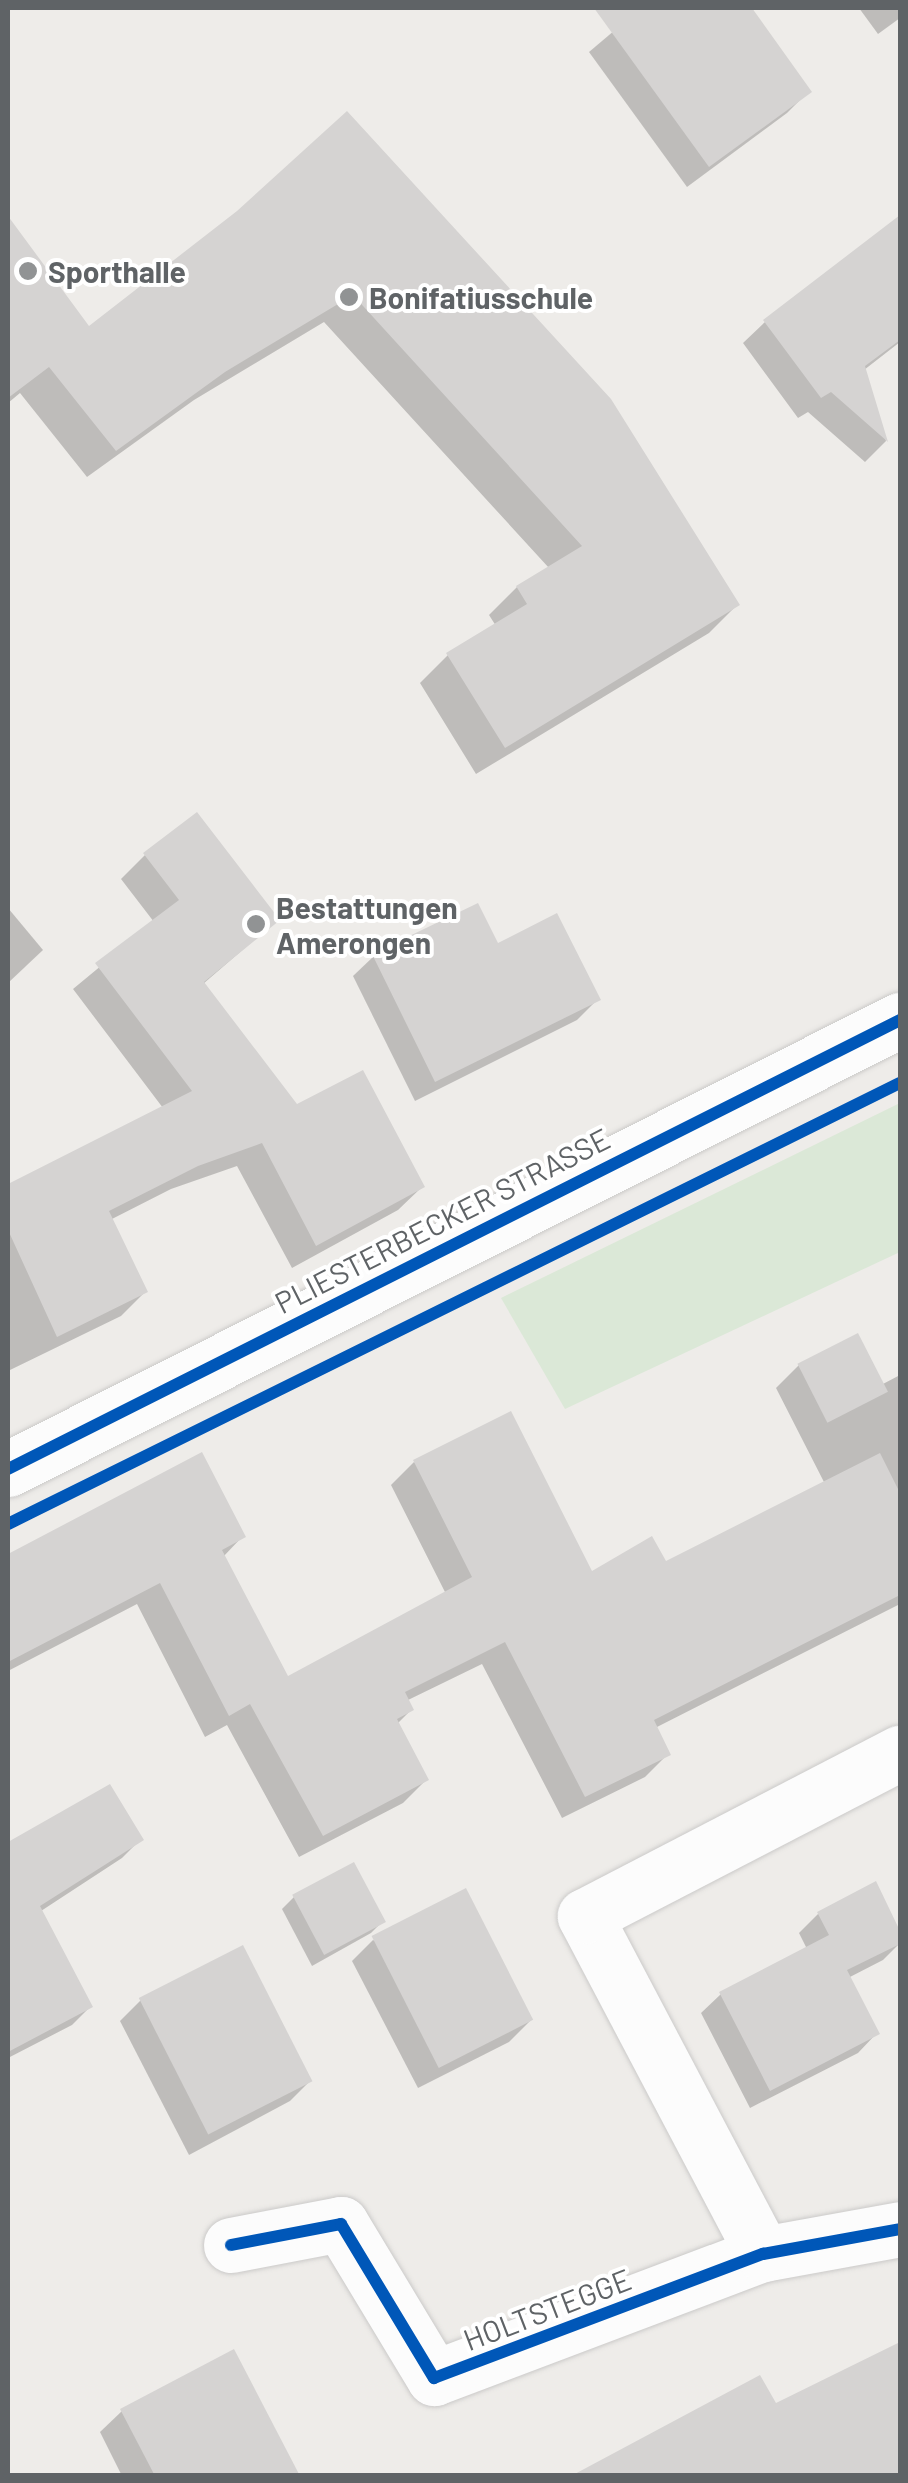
<!DOCTYPE html>
<style>
body{margin:0}
#map{position:relative;width:908px;height:2483px;overflow:hidden;background:#eeece9;font-family:Barlow,sans-serif}
div>[style]{position:absolute}
.green>*{inset:0;background:#dbe8d7}
.shadow>*{inset:0;background:#0003}
.building>*{inset:0;background:#d5d3d2;transform-origin:0 0}
.roads{filter:drop-shadow(0 0 2px #cbcac9) drop-shadow(0 0 2px #cbcac9)}
.street>*{height:55px;margin:-27.5px;padding:0 27.5px;transform-origin:27.5px;border-radius:27.5px;background:#fcfcfc}
.secondary>*{height:55px;margin:-27.5px;padding:0 27.5px;transform-origin:27.5px;border-radius:27.5px;background:#fcfcfc}
.cycleway>*{height:12px;margin:-6px;padding:0 6px;transform-origin:6px;border-radius:6px;background:#0057b8}
.dots>*{width:28px;height:28px;translate:-50% -50%;box-sizing:border-box;border:5px solid #fff;border-radius:50%}
span{translate:-50% -50%;white-space:nowrap;text-align:center;line-height:1.15;-webkit-text-stroke:8px #fff;paint-order:stroke}
.poi-label{font-size:30px;color:#5f6366;font-weight:700}
.left{translate:0 -50%;text-align:left}
.street-label{font-size:30px;color:#5f6366}
.frame{position:absolute;inset:0;border:10px solid #5f6366;pointer-events:none}
</style>
<div id="map">
<div class="green">
<div style="clip-path:polygon(900px 1103px,900px 1252px,565px 1409px,501px 1298px)"></div>
</div>
<div class="shadow">
<div style="clip-path:polygon(641px 8px,749px 8px,809px 91px,787px 113px,687px 187px,589px 52px)"></div>
<div style="clip-path:polygon(859px 8px,900px 8px,900px 18px,878px 34px)"></div>
<div style="clip-path:polygon(346px 114px,737px 605px,709px 633px,476px 774px,420px 683px,448px 655px,496px 626px,489px 615px,517px 587px,549px 568px,324px 322px,194px 400px,87px 477px,20px 393px,8px 403px,8px 220px,89px 329px,239px 213px)"></div>
<div style="clip-path:polygon(900px 219px,900px 342px,864px 370px,886px 441px,865px 462px,808px 412px,798px 418px,743px 343px,765px 322px)"></div>
<div style="clip-path:polygon(145px 855px,277px 920px,203px 984px,296px 1108px,422px 1187px,398px 1210px,292px 1268px,237px 1166px,171px 1189px,110px 1220px,145px 1292px,121px 1316px,8px 1371px,8px 1187px,163px 1108px,73px 989px,154px 922px,121px 879px)"></div>
<div style="clip-path:polygon(8px 908px,43px 950px,8px 983px)"></div>
<div style="clip-path:polygon(497px 946px,598px 999px,577px 1020px,415px 1101px,353px 976px,374px 956px)"></div>
<div style="clip-path:polygon(799px 1365px,881px 1385px,900px 1375px,900px 1604px,655px 1728px,668px 1754px,645px 1777px,562px 1818px,482px 1664px,406px 1701px,411px 1710px,397px 1724px,426px 1780px,403px 1803px,299px 1857px,227px 1725px,205px 1737px,137px 1604px,8px 1671px,8px 1556px,201px 1455px,243px 1536px,223px 1557px,287px 1680px,446px 1594px,391px 1485px,414px 1462px,591px 1574px,665px 1565px,825px 1484px,776px 1388px)"></div>
<div style="clip-path:polygon(109px 1787px,140px 1840px,122px 1858px,41px 1911px,90px 2007px,72px 2025px,8px 2058px,8px 1844px)"></div>
<div style="clip-path:polygon(875px 1884px,900px 1943px,883px 1960px,848px 1978px,877px 2033px,858px 2053px,750px 2108px,701px 2013px,721px 1994px,807px 1949px,799px 1933px,818px 1914px)"></div>
<div style="clip-path:polygon(294px 1897px,383px 1921px,371px 1933px,312px 1966px,282px 1909px)"></div>
<div style="clip-path:polygon(373px 1940px,531px 2020px,509px 2042px,418px 2088px,352px 1961px)"></div>
<div style="clip-path:polygon(141px 2000px,310px 2081px,290px 2101px,189px 2155px,120px 2021px)"></div>
<div style="clip-path:polygon(900px 2344px,900px 2476px,574px 2476px,775px 2407px)"></div>
<div style="clip-path:polygon(122px 2411px,297px 2476px,122px 2476px,100px 2432px)"></div>
</div>
<div class="building">
<div style="clip-path:polygon(594px 8px,752px 8px,812px 92px,709px 167px)"></div>
<div style="clip-path:polygon(347px 111px,611px 399px,740px 605px,505px 748px,446px 653px,527px 604px,516px 586px,582px 546px,353px 295px,225px 372px,116px 451px,49px 367px,8px 398px,8px 216px,89px 326px,237px 211px)"></div>
<div style="clip-path:polygon(900px 215px,900px 340px,865px 366px,888px 442px,831px 392px,821px 398px,763px 320px)"></div>
<div style="clip-path:polygon(197px 812px,280px 920px,204px 982px,297px 1104px,363px 1070px,425px 1187px,316px 1246px,262px 1143px,198px 1166px,109px 1211px,148px 1292px,57px 1337px,8px 1230px,8px 1184px,192px 1091px,95px 963px,179px 900px,143px 853px)"></div>
<div style="clip-path:polygon(478px 903px,498px 943px,557px 913px,601px 1000px,435px 1082px,372px 954px)"></div>
<div style="left:858px;top:1333px;width:66px;height:68px;rotate:63deg"></div>
<div style="clip-path:polygon(511px 1411px,592px 1571px,652px 1536px,666px 1561px,880px 1453px,900px 1493px,900px 1595px,654px 1720px,671px 1755px,585px 1797px,505px 1642px,405px 1692px,414px 1710px,397px 1719px,429px 1780px,323px 1836px,250px 1704px,229px 1716px,160px 1583px,8px 1662px,8px 1554px,202px 1452px,246px 1537px,222px 1550px,288px 1676px,472px 1577px,413px 1460px)"></div>
<div style="clip-path:polygon(110px 1784px,144px 1840px,40px 1906px,93px 2007px,8px 2052px,8px 1842px)"></div>
<div style="left:354px;top:1862px;width:68px;height:70px;rotate:62deg"></div>
<div style="clip-path:polygon(876px 1881px,900px 1931px,900px 1944px,847px 1970px,880px 2034px,770px 2091px,719px 1992px,829px 1935px,817px 1912px)"></div>
<div style="left:466px;top:1888px;width:148px;height:106px;rotate:63deg"></div>
<div style="left:243px;top:1945px;width:153px;height:117px;rotate:63deg"></div>
<div style="clip-path:polygon(900px 2342px,900px 2476px,571px 2476px,760px 2375px,776px 2403px)"></div>
<div style="clip-path:polygon(234px 2349px,300px 2476px,155px 2476px,120px 2409px)"></div>
</div>
<div class="roads">
<div class="street">
<div style="left:231px;top:2245px;width:112px;rotate:-10.8deg"></div>
<div style="left:341px;top:2224px;width:180px;rotate:58.9deg"></div>
<div style="left:434px;top:2378px;width:352px;rotate:-20.7deg"></div>
<div style="left:763px;top:2254px;width:139px;rotate:-10.3deg"></div>
<div style="left:763px;top:2254px;width:382px;rotate:-117.8deg"></div>
<div style="left:585px;top:1916px;width:355px;rotate:-27.4deg"></div>
</div>
<div class="secondary">
<div style="left:8px;top:1469px;width:999px;rotate:-26.72deg"></div>
</div>
</div>
<div class="cycleway">
<div style="left:8px;top:1469px;width:999px;rotate:-26.72deg"></div>
<div style="left:8px;top:1524px;width:995px;rotate:-26.31deg"></div>
<div style="left:231px;top:2245px;width:112px;rotate:-10.8deg"></div>
<div style="left:341px;top:2224px;width:180px;rotate:58.9deg"></div>
<div style="left:434px;top:2378px;width:352px;rotate:-20.7deg"></div>
<div style="left:763px;top:2254px;width:139px;rotate:-10.3deg"></div>
</div>
<div class="dots">
<div style="left:28px;top:271px;background:#919394"></div>
<div style="left:349px;top:297px;background:#919394"></div>
<div style="left:256px;top:924px;background:#919394"></div>
</div>
<div class="poi-label">
<span class="left" style="left:48px;top:271px">Sporthalle</span>
<span class="left" style="left:369px;top:297px">Bonifatiusschule</span>
<span class="left" style="left:276px;top:924px">Bestattungen<br>Amerongen</span>
</div>
<div class="street-label">
<span style="left:442px;top:1220px;rotate:-27deg">PLIESTERBECKER STRASSE</span>
<span style="left:547px;top:2309px;rotate:-21deg">HOLTSTEGGE</span>
</div>
<div class="frame"></div>
</div>
